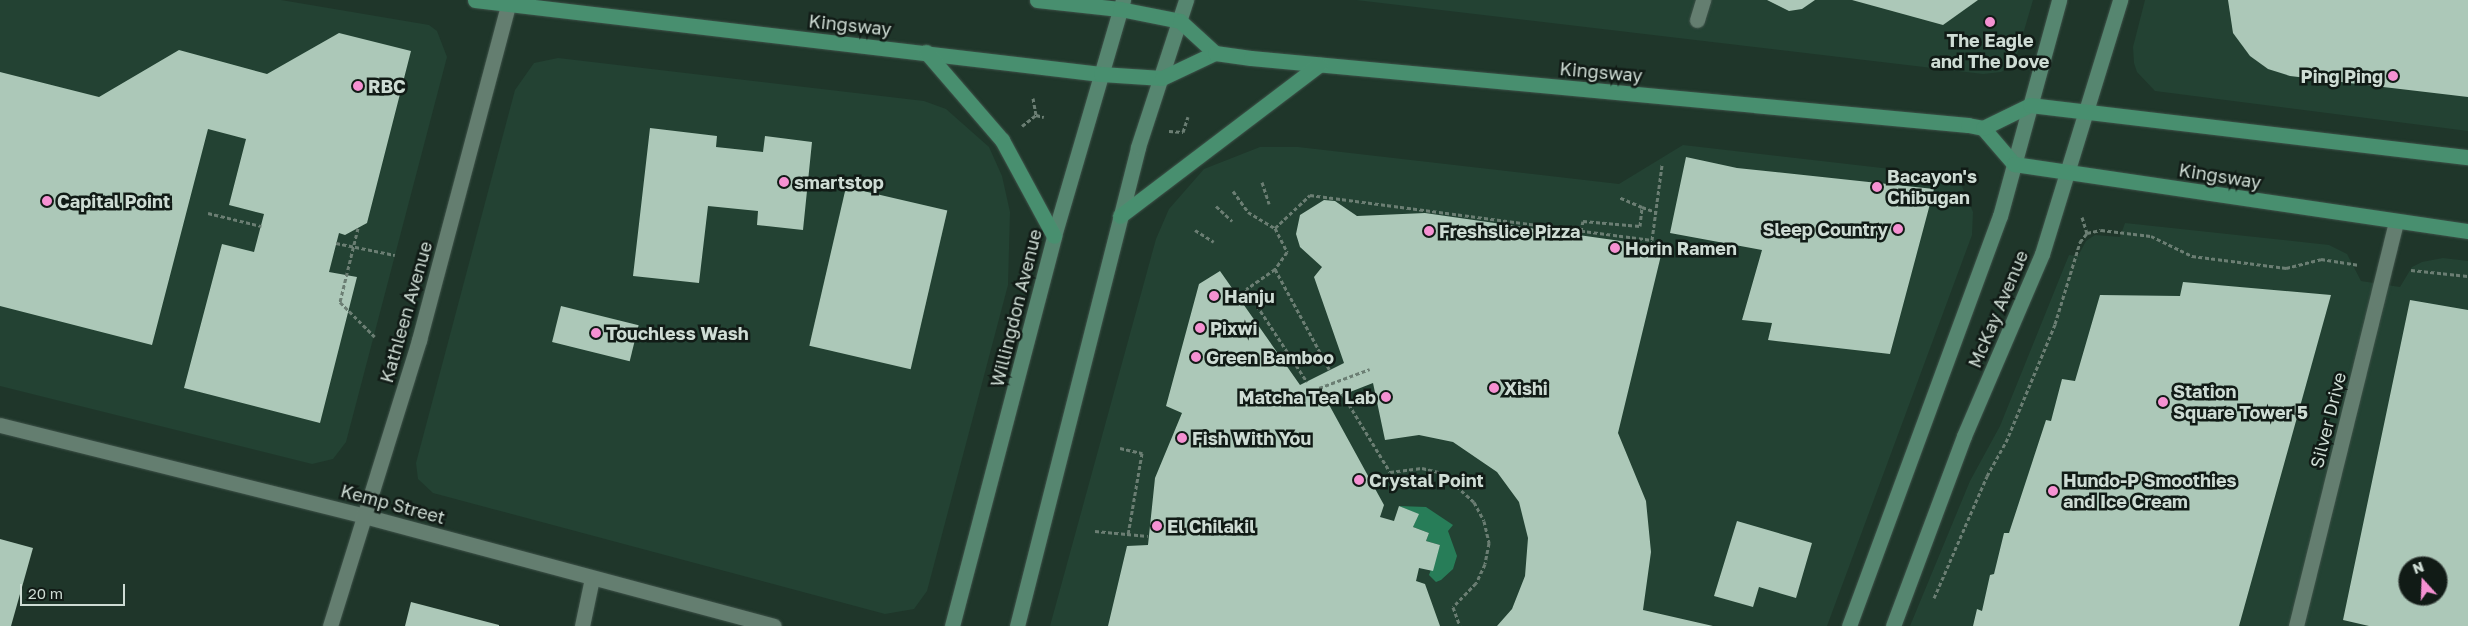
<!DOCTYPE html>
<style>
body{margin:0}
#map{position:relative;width:2468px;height:626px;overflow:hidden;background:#1f362a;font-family:"Golos Text",sans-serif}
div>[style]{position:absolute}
.built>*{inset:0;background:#234233}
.water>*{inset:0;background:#277d58}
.building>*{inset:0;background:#acc8b8;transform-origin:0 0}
.path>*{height:3px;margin-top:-1.5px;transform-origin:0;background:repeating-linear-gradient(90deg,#6b7e73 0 4px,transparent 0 6.5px)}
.roads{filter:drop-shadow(0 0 1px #3e5249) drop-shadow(0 0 1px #3e5249)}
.lane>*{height:15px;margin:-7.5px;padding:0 7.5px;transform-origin:7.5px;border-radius:7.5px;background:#647e70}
.street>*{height:15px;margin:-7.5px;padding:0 7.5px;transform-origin:7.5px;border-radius:7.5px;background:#647e70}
.secondary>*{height:15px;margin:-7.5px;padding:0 7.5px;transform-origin:7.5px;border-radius:7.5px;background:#568670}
.primary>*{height:15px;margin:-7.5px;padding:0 7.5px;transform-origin:7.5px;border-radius:7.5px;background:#488f6f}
.dots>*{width:14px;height:14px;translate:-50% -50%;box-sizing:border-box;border:2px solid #111b16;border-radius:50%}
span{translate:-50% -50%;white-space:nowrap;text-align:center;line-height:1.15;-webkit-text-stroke:5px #111b16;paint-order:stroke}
.street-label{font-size:18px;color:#cedcd4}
.poi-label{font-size:18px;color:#cedcd4;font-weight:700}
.right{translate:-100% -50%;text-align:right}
.left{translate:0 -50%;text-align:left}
.north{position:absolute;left:2398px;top:556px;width:50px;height:50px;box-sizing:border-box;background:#111b16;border:1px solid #5d6862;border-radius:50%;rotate:340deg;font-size:14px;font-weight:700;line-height:20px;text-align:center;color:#cedcd4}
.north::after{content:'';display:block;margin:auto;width:18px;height:22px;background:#f591d2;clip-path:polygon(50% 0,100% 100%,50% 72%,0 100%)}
.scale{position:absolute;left:20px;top:584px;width:105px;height:22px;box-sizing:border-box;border:2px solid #cedcd4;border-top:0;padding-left:6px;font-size:15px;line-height:18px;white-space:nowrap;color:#cedcd4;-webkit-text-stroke:4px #111b16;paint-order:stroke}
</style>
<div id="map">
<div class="built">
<div style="clip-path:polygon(0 0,281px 0,429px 25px,437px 31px,447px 57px,346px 442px,333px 459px,312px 464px,0 386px)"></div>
<div style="clip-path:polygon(1356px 0,2033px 0,2014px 65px,2001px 72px,1983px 74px)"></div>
<div style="clip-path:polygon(2145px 0,2468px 0,2468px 131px,2155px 91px,2137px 72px,2134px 63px,2133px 47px)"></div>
<div style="clip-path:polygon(558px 58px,924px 101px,946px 109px,989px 147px,1002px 176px,1010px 212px,1008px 285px,927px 591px,914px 609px,885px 614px,433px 493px,418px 479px,416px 463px,515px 90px,534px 63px)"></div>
<div style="clip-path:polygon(1683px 145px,1943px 175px,1961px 184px,1973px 212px,1972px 235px,1827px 626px,1050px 626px,1156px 239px,1169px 209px,1204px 169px,1260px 147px,1298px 147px,1619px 184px)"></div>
<div style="clip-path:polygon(evenodd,2125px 223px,2329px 245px,2347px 254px,2361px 281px,2400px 287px,2412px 267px,2422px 262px,2443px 258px,2468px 261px,2468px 626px,1910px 626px,1970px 481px,2000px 426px,2069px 255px,2078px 256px,2086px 241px,2095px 235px,2120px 237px,2125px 223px,2408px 566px,2438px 566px,2438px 596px,2408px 596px,2408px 566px)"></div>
</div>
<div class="water">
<div style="clip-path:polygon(1399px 506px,1426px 507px,1453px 525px,1448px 531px,1457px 556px,1453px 569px,1441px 580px,1436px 582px,1429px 575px,1440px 545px,1426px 541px,1429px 533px,1413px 527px,1418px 514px)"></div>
</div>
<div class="building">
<div style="clip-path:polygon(1767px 0,1815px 0,1802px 9px,1789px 11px)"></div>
<div style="clip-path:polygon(1852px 0,1978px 0,1943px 25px)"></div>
<div style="clip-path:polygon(2228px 0,2468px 0,2468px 97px,2290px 76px,2268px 69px,2250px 56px,2233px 33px)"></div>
<div style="clip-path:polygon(339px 33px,411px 51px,367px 223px,345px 235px,339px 233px,329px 272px,357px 277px,320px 423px,184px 388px,222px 244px,254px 252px,264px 214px,229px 205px,246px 139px,208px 129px,152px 345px,0 306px,0 72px,99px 97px,179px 50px,267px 74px)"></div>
<div style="clip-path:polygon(650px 128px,717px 136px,716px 147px,763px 152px,765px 136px,812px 142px,803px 230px,757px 225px,758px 211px,708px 206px,699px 283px,633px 276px)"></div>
<div style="clip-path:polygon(1686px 157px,1737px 168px,1934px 189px,1890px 354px,1768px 340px,1772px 323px,1742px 320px,1762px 250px,1670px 233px)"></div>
<div style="left:846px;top:187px;width:104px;height:163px;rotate:13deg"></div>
<div style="clip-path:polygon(1324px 200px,1335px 201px,1357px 216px,1425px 213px,1663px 247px,1618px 433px,1646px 501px,1651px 552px,1643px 610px,1713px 626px,1497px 626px,1512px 609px,1525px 576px,1528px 538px,1519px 502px,1497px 472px,1453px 442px,1419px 435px,1385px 440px,1373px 383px,1327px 401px,1384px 505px,1380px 517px,1394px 521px,1399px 506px,1419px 514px,1413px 527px,1429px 533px,1426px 541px,1440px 545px,1433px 571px,1419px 568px,1416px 581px,1425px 584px,1440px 626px,1108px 626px,1127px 546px,1148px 545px,1155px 478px,1182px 413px,1166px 406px,1199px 284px,1220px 271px,1300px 385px,1344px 363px,1314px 277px,1322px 267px,1300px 247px,1296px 234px,1300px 215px)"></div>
<div style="clip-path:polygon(2183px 282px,2331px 295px,2239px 626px,1973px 626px,1977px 609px,1982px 611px,1990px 575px,1994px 574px,2004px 533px,2009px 533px,2046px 420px,2051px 421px,2062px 379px,2075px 381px,2100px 295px,2180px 296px)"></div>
<div style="clip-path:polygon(evenodd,2410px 300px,2468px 310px,2468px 626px,2369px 626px,2343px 620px,2410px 300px,2408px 566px,2438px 566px,2438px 596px,2408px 596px,2408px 566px)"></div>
<div style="left:561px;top:306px;width:80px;height:37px;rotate:14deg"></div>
<div style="clip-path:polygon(1737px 521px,1812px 543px,1796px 598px,1759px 587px,1753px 607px,1714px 596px)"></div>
<div style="clip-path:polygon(0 539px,33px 548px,11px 626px,0 626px)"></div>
<div style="clip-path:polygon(411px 602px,499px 625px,499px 626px,405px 626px)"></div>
</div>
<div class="path">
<div style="left:1033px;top:98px;width:17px;rotate:80deg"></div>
<div style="left:1036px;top:115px;width:8px;rotate:14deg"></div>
<div style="left:1022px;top:126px;width:18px;rotate:-38deg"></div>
<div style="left:1169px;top:131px;width:14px;rotate:4deg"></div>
<div style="left:1183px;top:132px;width:16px;rotate:-72deg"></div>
<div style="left:1262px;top:182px;width:23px;rotate:72deg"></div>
<div style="left:1233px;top:191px;width:26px;rotate:54deg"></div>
<div style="left:1248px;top:212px;width:31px;rotate:31deg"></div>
<div style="left:1275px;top:228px;width:27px;rotate:63deg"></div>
<div style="left:1287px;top:252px;width:21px;rotate:125deg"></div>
<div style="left:1275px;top:269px;width:114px;rotate:61.6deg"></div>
<div style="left:1216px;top:206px;width:22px;rotate:43deg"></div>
<div style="left:1642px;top:207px;width:15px;rotate:20deg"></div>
<div style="left:208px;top:213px;width:55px;rotate:13.8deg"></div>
<div style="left:2082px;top:217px;width:17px;rotate:73deg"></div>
<div style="left:358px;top:228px;width:76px;rotate:103.7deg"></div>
<div style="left:340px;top:302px;width:49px;rotate:45deg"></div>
<div style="left:1275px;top:228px;width:48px;rotate:-43.3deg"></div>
<div style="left:1310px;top:195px;width:345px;rotate:7.5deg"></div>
<div style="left:1652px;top:240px;width:76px;rotate:-82.4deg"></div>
<div style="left:1195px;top:230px;width:22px;rotate:32deg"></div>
<div style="left:1581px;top:231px;width:10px;rotate:-79deg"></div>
<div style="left:1583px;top:221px;width:57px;rotate:5deg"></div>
<div style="left:1640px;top:226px;width:19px;rotate:-84deg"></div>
<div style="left:1642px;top:207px;width:25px;rotate:-157deg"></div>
<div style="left:2087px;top:233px;width:14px;rotate:-12deg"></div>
<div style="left:2101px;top:230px;width:50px;rotate:6.8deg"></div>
<div style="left:2151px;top:236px;width:46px;rotate:26deg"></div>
<div style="left:2192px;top:256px;width:95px;rotate:7.3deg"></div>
<div style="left:2286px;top:268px;width:36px;rotate:-14deg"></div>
<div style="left:2321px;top:259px;width:37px;rotate:9deg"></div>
<div style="left:336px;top:243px;width:60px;rotate:11.5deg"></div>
<div style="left:1275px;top:269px;width:35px;rotate:145deg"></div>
<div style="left:1246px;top:289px;width:111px;rotate:56.7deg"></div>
<div style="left:2411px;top:270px;width:57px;rotate:6deg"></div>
<div style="left:1319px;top:388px;width:54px;rotate:-20.4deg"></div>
<div style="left:1342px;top:393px;width:92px;rotate:58.7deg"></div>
<div style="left:1390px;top:472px;width:32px;rotate:-7deg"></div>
<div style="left:1422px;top:468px;width:21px;rotate:14deg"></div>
<div style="left:1442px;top:473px;width:43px;rotate:42.2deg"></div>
<div style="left:1474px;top:502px;width:21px;rotate:62deg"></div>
<div style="left:1484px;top:521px;width:23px;rotate:77deg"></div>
<div style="left:1489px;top:543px;width:21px;rotate:101deg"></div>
<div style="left:1485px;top:564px;width:21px;rotate:115deg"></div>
<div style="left:1476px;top:583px;width:33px;rotate:134deg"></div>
<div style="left:1453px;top:607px;width:20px;rotate:70deg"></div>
<div style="left:1120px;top:448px;width:23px;rotate:13deg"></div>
<div style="left:1142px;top:453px;width:83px;rotate:99.7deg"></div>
<div style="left:1095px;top:531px;width:53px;rotate:5.4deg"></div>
<div style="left:1934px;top:598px;width:133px;rotate:-66.5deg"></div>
<div style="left:1987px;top:476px;width:39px;rotate:-61deg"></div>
<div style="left:2006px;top:442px;width:128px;rotate:-67.4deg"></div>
<div style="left:2055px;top:324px;width:86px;rotate:-73deg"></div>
<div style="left:2080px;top:242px;width:11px;rotate:-52deg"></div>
</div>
<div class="roads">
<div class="lane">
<div style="left:582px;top:626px;width:49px;rotate:-78.2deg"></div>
</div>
<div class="street">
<div style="left:1697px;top:20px;width:21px;rotate:-73deg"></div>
<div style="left:0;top:425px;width:375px;rotate:14deg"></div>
<div style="left:364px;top:516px;width:424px;rotate:15deg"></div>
<div style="left:330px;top:626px;width:300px;rotate:-72.7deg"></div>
<div style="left:419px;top:340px;width:347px;rotate:-75.1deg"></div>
<div style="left:2296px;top:626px;width:416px;rotate:-76.1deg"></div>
</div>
<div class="secondary">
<div style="left:952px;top:626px;width:403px;rotate:-75.3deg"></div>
<div style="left:1054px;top:236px;width:246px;rotate:-73.7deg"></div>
<div style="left:1017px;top:626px;width:494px;rotate:-75.8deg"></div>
<div style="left:1138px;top:147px;width:155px;rotate:-71.9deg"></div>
<div style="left:1849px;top:626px;width:437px;rotate:-69.8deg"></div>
<div style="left:2000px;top:216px;width:224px;rotate:-74.7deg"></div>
<div style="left:1893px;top:626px;width:203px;rotate:-69.5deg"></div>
<div style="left:1964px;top:436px;width:198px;rotate:-66.8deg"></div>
<div style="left:2042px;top:254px;width:266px;rotate:-72.9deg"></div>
</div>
<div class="primary">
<div style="left:475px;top:0;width:630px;rotate:6.74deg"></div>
<div style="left:1101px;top:74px;width:61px;rotate:3.8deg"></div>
<div style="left:1162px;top:78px;width:59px;rotate:-25.3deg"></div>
<div style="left:1037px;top:0;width:83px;rotate:6.2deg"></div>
<div style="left:1120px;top:9px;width:61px;rotate:11.3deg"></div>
<div style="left:1180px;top:21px;width:47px;rotate:42.4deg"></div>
<div style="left:1215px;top:53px;width:36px;rotate:8deg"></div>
<div style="left:1251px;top:58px;width:720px;rotate:5.34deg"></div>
<div style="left:1968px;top:125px;width:15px;rotate:11deg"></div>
<div style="left:1983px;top:128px;width:48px;rotate:49.3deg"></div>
<div style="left:2014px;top:164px;width:459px;rotate:8.4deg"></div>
<div style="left:926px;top:52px;width:116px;rotate:49.2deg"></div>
<div style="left:1002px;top:140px;width:109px;rotate:61.6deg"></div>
<div style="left:1983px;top:128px;width:52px;rotate:-26.1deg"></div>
<div style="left:2030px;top:105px;width:441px;rotate:6.8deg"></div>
<div style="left:1120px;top:216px;width:250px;rotate:-37.2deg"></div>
</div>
</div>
<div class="dots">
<div style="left:1990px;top:22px;background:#f591d2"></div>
<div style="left:2393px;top:76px;background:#f591d2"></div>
<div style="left:358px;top:86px;background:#f591d2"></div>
<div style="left:784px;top:182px;background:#f591d2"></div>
<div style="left:1877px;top:187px;background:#f591d2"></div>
<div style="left:47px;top:201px;background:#f591d2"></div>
<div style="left:1898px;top:229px;background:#f591d2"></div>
<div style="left:1429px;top:231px;background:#f591d2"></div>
<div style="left:1615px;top:248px;background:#f591d2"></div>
<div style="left:1214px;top:296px;background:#f591d2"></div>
<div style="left:1200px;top:328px;background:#f591d2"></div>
<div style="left:596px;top:333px;background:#f591d2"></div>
<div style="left:1196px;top:357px;background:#f591d2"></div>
<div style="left:1494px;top:388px;background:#f591d2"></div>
<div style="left:1386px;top:397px;background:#f591d2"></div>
<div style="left:2163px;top:402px;background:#f591d2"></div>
<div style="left:1182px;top:438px;background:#f591d2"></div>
<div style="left:1359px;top:480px;background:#f591d2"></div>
<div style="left:2053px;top:491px;background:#f591d2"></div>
<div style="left:1157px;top:526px;background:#f591d2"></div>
</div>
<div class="street-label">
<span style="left:850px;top:25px;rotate:6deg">Kingsway</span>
<span style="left:1601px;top:72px;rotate:5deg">Kingsway</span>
<span style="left:2220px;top:176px;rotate:9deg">Kingsway</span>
<span style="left:1016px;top:308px;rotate:-76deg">Willingdon Avenue</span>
<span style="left:1998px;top:309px;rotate:-67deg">McKay Avenue</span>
<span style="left:406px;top:312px;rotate:-74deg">Kathleen Avenue</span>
<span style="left:2328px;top:420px;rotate:-76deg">Silver Drive</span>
<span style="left:393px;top:504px;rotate:15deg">Kemp Street</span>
</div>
<div class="poi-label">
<span style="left:1990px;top:51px">The Eagle<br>and The Dove</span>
<span class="right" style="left:2383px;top:76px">Ping Ping</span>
<span class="left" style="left:368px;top:86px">RBC</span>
<span class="left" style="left:1887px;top:187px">Bacayon's<br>Chibugan</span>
<span class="left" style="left:794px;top:182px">smartstop</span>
<span class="left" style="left:57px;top:201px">Capital Point</span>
<span class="right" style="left:1888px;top:229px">Sleep Country</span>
<span class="left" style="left:1439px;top:231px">Freshslice Pizza</span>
<span class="left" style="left:1625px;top:248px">Horin Ramen</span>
<span class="left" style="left:1224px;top:296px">Hanju</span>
<span class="left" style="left:1210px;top:328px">Pixwi</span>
<span class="left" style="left:606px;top:333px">Touchless Wash</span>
<span class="left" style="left:1206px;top:357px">Green Bamboo</span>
<span class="left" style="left:1504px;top:388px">Xishi</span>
<span class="left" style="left:2173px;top:402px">Station<br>Square Tower 5</span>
<span class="right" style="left:1376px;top:397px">Matcha Tea Lab</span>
<span class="left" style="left:1192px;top:438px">Fish With You</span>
<span class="left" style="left:1369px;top:480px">Crystal Point</span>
<span class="left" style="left:2063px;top:491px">Hundo-P Smoothies<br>and Ice Cream</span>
<span class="left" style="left:1167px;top:526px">El Chilakil</span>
</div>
<div class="north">N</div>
<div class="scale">20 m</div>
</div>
